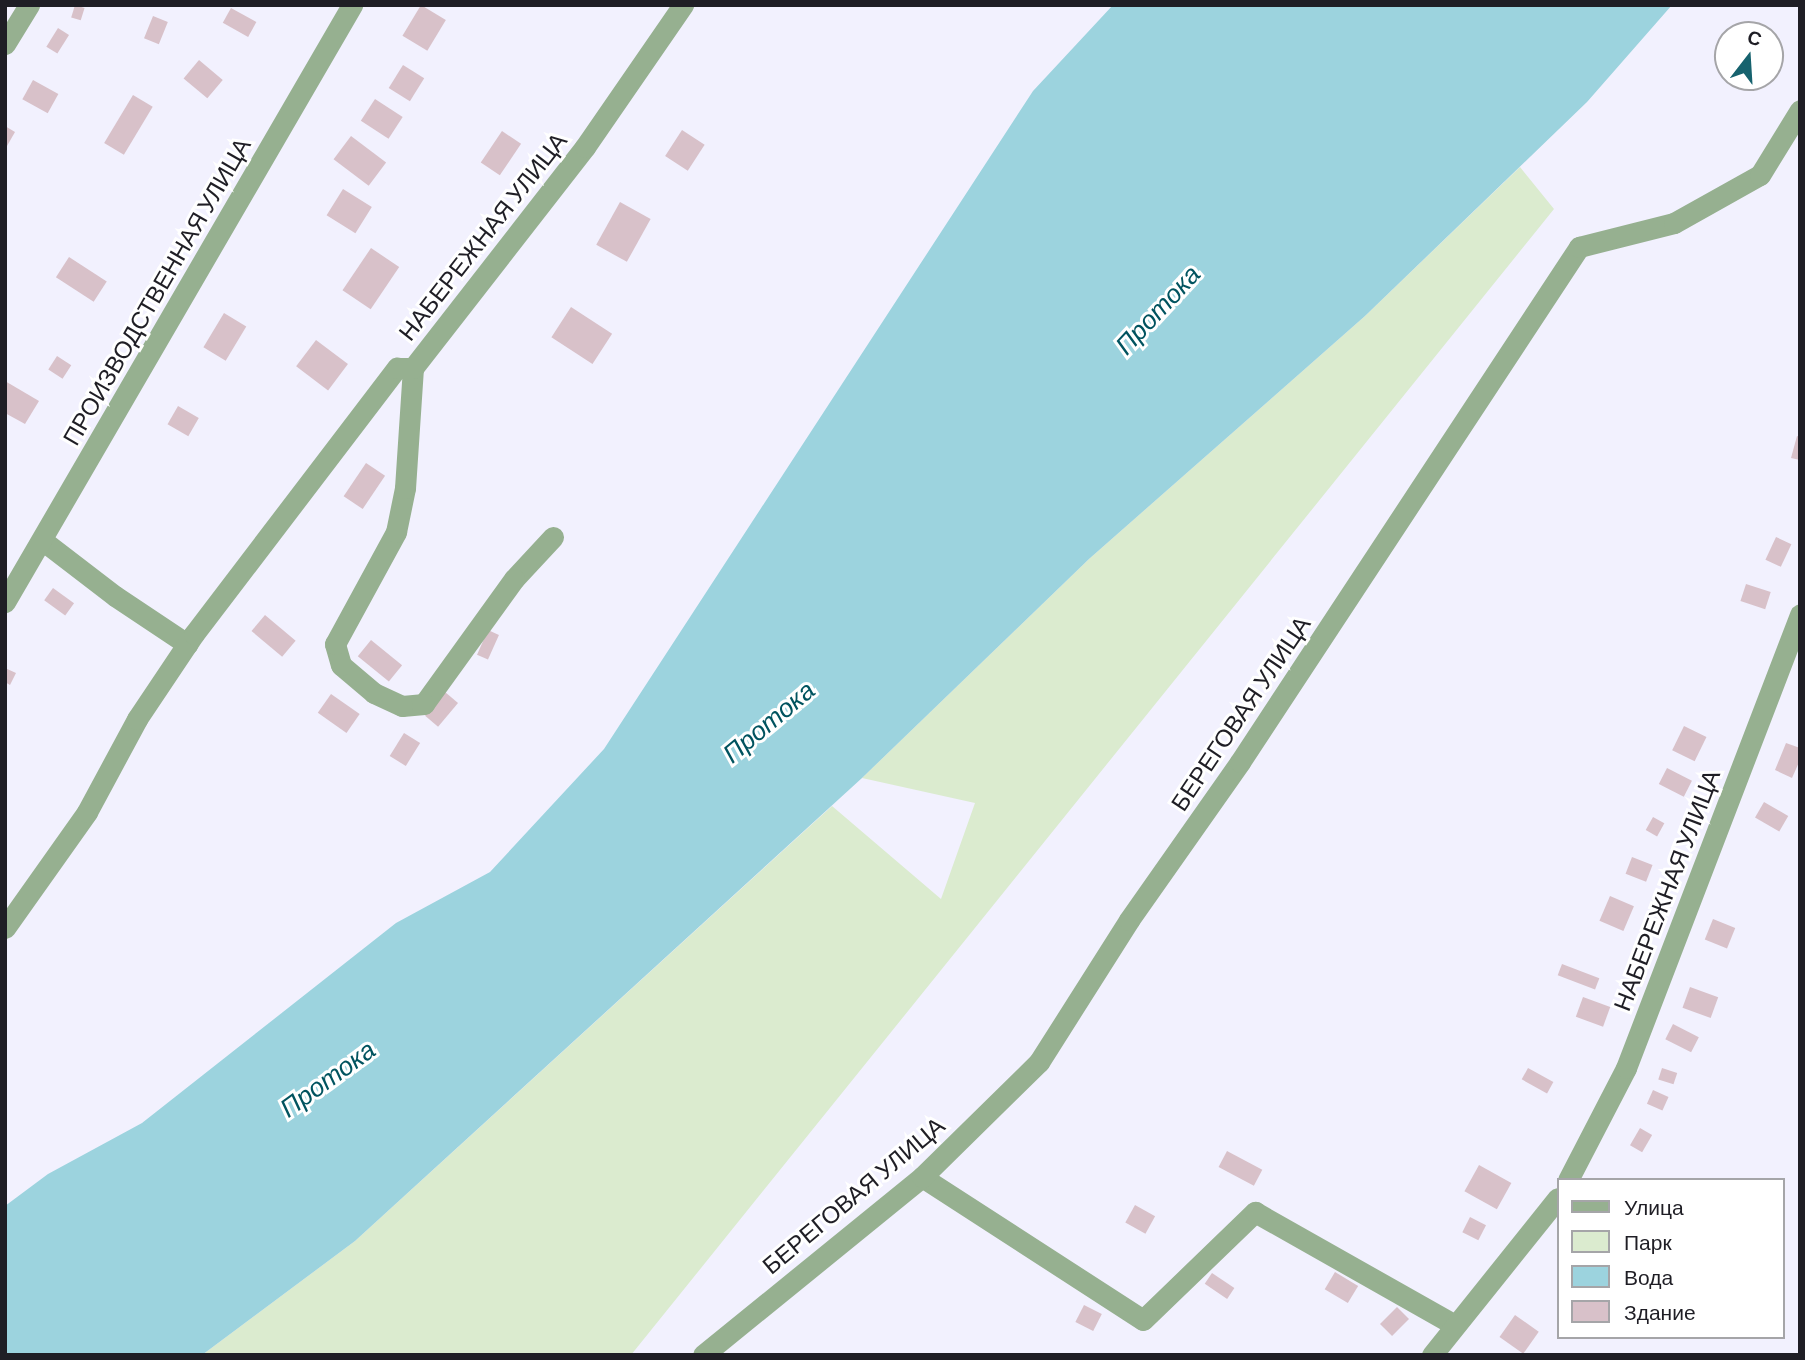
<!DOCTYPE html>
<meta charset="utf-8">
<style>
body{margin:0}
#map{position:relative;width:1805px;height:1360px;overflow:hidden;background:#f2f1fe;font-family:Barlow,sans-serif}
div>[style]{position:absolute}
.green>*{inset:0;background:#dbebcf}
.water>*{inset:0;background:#9cd3de}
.building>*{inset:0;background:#d8c1c9;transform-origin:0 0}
.minor>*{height:21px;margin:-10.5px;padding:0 10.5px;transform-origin:10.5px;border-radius:10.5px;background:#96b090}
span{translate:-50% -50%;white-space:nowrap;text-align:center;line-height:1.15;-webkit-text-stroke:6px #fff;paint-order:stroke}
.street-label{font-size:24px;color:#1f1e25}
.water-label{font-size:26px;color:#00535f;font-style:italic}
.frame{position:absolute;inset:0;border:7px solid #1f1e25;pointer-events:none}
.legend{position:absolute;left:1557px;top:1178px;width:228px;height:161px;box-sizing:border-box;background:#fff;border:2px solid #a5a5a8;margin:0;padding:9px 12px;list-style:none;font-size:21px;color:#1f1e25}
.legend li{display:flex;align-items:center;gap:14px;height:35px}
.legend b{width:35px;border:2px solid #a5a5a8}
.north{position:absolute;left:1714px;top:21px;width:70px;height:70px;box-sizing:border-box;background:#fff;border:2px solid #a5a5a8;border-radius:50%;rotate:17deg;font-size:19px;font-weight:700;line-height:28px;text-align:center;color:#1f1e25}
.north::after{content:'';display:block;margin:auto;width:24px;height:32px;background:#16626e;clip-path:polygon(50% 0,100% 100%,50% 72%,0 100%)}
</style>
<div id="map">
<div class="green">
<div style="clip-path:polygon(1520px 167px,1554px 209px,631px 1355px,202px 1355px,355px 1241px,832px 806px,941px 899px,975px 803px,862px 778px,1089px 559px,1365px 316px)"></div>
</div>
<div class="water">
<div style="clip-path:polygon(1113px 5px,1672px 5px,1587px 102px,1365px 316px,1089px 559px,862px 778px,355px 1241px,202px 1355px,5px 1355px,5px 1206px,48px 1174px,142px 1123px,396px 923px,490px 872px,604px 749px,1033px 91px)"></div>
</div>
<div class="building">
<div style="left:75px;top:5px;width:10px;height:13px;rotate:17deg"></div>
<div style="left:421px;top:5px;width:29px;height:36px;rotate:31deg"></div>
<div style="left:231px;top:8px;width:29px;height:17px;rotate:29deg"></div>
<div style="left:153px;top:16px;width:16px;height:24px;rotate:22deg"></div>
<div style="left:58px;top:28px;width:13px;height:22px;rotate:32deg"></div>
<div style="left:199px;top:60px;width:31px;height:24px;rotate:40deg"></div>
<div style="left:403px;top:65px;width:25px;height:27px;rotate:32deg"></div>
<div style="left:33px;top:80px;width:29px;height:22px;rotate:29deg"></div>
<div style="left:133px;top:95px;width:23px;height:56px;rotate:31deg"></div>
<div style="left:375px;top:99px;width:33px;height:26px;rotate:33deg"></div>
<div style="clip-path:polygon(5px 126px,15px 132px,7px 146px,5px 144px)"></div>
<div style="left:682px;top:130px;width:27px;height:31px;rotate:33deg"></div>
<div style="left:502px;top:131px;width:23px;height:38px;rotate:34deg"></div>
<div style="left:351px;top:136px;width:44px;height:29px;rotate:37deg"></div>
<div style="left:343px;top:189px;width:34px;height:31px;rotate:32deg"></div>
<div style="left:620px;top:202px;width:35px;height:49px;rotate:29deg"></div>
<div style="left:371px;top:248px;width:34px;height:51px;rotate:34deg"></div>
<div style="left:69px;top:257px;width:45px;height:24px;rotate:33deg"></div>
<div style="left:571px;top:307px;width:49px;height:36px;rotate:33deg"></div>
<div style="left:224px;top:313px;width:26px;height:40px;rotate:31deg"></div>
<div style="left:316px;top:340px;width:40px;height:33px;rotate:37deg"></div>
<div style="left:57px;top:356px;width:17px;height:16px;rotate:33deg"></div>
<div style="clip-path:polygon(5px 381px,39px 401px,25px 424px,5px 413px)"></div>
<div style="left:178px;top:406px;width:24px;height:21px;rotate:30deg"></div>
<div style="clip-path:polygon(1797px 436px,1800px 437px,1800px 460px,1791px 458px)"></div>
<div style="left:366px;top:463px;width:23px;height:40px;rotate:34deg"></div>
<div style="left:1776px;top:537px;width:17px;height:25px;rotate:25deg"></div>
<div style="left:1746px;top:584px;width:26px;height:18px;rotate:18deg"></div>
<div style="left:53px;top:588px;width:26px;height:15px;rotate:36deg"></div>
<div style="left:265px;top:615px;width:40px;height:21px;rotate:40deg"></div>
<div style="left:488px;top:630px;width:12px;height:27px;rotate:24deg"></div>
<div style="left:371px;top:640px;width:40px;height:21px;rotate:39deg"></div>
<div style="clip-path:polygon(5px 668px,16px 673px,10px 685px,5px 682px)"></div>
<div style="left:445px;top:692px;width:17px;height:31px;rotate:40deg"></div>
<div style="left:331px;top:694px;width:35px;height:23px;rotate:35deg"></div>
<div style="left:1684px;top:726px;width:25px;height:27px;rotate:26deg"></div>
<div style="left:404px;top:733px;width:19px;height:27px;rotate:32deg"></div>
<div style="clip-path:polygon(1786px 743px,1800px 748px,1800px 760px,1792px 778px,1775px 770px)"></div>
<div style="left:1667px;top:768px;width:28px;height:18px;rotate:27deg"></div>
<div style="left:1764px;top:802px;width:28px;height:18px;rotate:30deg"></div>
<div style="left:1653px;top:817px;width:13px;height:15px;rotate:29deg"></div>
<div style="left:1632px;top:857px;width:22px;height:18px;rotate:21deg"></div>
<div style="left:1610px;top:896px;width:26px;height:27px;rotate:23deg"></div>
<div style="left:1713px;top:919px;width:24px;height:22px;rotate:22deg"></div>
<div style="left:1562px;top:964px;width:40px;height:12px;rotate:21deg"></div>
<div style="left:1690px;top:987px;width:30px;height:22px;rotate:20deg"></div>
<div style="left:1583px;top:997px;width:29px;height:21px;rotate:20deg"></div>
<div style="left:1673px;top:1024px;width:29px;height:17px;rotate:27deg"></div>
<div style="left:1528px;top:1068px;width:29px;height:13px;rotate:29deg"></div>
<div style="left:1662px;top:1068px;width:16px;height:12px;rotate:18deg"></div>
<div style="left:1653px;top:1090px;width:17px;height:15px;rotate:24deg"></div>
<div style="left:1640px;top:1128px;width:14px;height:20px;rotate:30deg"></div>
<div style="left:1227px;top:1151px;width:40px;height:18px;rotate:28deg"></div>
<div style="left:1479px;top:1165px;width:37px;height:30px;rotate:29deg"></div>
<div style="left:1135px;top:1205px;width:23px;height:20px;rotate:29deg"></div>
<div style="left:1470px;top:1217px;width:18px;height:17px;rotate:27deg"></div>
<div style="left:1335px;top:1272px;width:27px;height:20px;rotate:31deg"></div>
<div style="left:1212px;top:1273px;width:27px;height:13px;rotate:34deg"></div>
<div style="left:1084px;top:1305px;width:20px;height:19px;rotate:27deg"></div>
<div style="left:1397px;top:1307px;width:17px;height:24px;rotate:45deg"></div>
<div style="left:1515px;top:1315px;width:29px;height:27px;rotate:35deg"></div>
</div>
<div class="minor">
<div style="left:5px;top:44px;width:46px;rotate:-58.4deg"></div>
<div style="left:553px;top:537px;width:57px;rotate:132.9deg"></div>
<div style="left:514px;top:579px;width:154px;rotate:125.8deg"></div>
<div style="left:424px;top:704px;width:22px;rotate:175deg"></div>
<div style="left:402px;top:706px;width:31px;rotate:-155deg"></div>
<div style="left:374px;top:693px;width:43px;rotate:-139.7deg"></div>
<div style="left:341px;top:665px;width:22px;rotate:-106deg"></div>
<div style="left:335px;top:644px;width:128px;rotate:-61.4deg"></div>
<div style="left:396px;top:532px;width:45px;rotate:-78.4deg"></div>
<div style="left:405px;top:488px;width:120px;rotate:-86.2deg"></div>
<div style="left:413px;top:368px;width:280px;rotate:-52.1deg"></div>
<div style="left:585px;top:147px;width:173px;rotate:-55.4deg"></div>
<div style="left:42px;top:540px;width:92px;rotate:37.5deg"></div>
<div style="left:115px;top:596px;width:87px;rotate:33.7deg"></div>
<div style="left:5px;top:602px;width:691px;rotate:-59.83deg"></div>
<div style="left:5px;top:928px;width:142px;rotate:-54.7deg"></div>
<div style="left:87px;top:812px;width:106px;rotate:-61.7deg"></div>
<div style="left:137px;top:719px;width:102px;rotate:-56.2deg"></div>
<div style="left:194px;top:634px;width:335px;rotate:-52.7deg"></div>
<div style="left:397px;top:368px;width:16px"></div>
<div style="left:922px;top:1177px;width:263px;rotate:32.9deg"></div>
<div style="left:1143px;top:1320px;width:156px;rotate:-44deg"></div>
<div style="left:1255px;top:1212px;width:230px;rotate:29.5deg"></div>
<div style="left:1568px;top:1180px;width:126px;rotate:-62.6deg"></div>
<div style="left:1626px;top:1068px;width:486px;rotate:-69deg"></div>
<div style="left:703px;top:1355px;width:282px;rotate:-39.1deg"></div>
<div style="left:922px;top:1177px;width:164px;rotate:-44.5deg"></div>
<div style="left:1039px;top:1062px;width:168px;rotate:-57.6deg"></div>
<div style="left:1129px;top:920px;width:193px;rotate:-54.9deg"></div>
<div style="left:1240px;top:762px;width:617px;rotate:-56.64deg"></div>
<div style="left:1579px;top:247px;width:98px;rotate:-14.2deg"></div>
<div style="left:1674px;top:223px;width:98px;rotate:-29.2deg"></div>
<div style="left:1760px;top:175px;width:76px;rotate:-58.4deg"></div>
<div style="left:1432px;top:1355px;width:201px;rotate:-51.3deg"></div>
</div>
<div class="street-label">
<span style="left:482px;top:236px;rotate:-52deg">НАБЕРЕЖНАЯ УЛИЦА</span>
<span style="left:156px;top:291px;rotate:-60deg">ПРОИЗВОДСТВЕННАЯ УЛИЦА</span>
<span style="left:1240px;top:713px;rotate:-56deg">БЕРЕГОВАЯ УЛИЦА</span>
<span style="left:1666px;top:890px;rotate:-69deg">НАБЕРЕЖНАЯ УЛИЦА</span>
<span style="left:853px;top:1195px;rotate:-40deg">БЕРЕГОВАЯ УЛИЦА</span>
</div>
<div class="water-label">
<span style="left:1157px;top:309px;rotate:-47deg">Протока</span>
<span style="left:768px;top:721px;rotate:-40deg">Протока</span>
<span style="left:327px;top:1078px;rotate:-36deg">Протока</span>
</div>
<div class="frame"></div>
<ul class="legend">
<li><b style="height:9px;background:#96b090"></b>Улица</li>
<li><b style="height:19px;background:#dbebcf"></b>Парк</li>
<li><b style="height:19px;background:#9cd3de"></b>Вода</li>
<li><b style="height:19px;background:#d8c1c9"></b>Здание</li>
</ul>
<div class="north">С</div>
</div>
